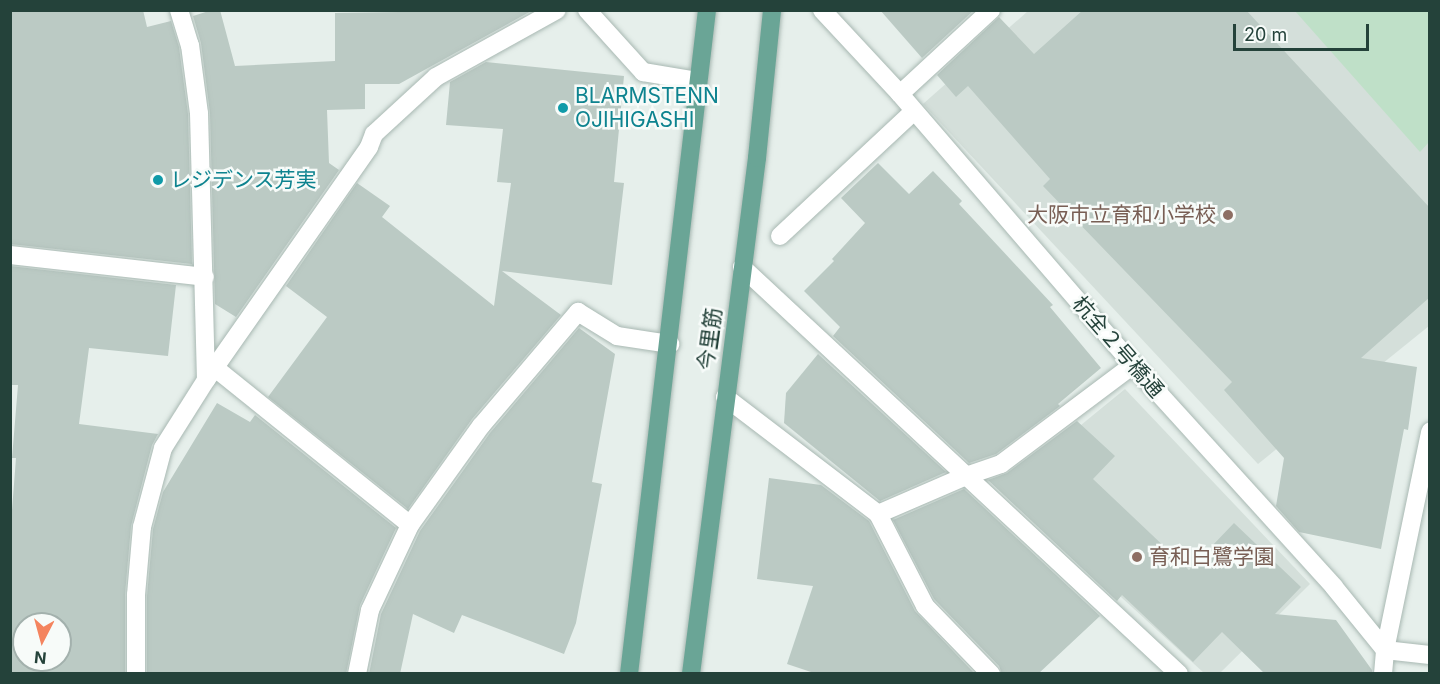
<!DOCTYPE html>
<meta charset="utf-8">
<style>
body{margin:0}
#map{position:relative;width:1440px;height:684px;overflow:hidden;background:#e6efeb;font-family:Inter,"Noto Sans JP",sans-serif}
div>[style]{position:absolute}
.built>*{inset:0;background:#d4dfda}
.green>*{inset:0;background:#bfe0c8}
.building>*{inset:0;background:#bbcac4}
.roads{filter:drop-shadow(0 0 2px #a8b8b2) drop-shadow(0 0 2px #a8b8b2)}
.lane>*{height:18px;margin:-9px;padding:0 9px;transform-origin:9px;border-radius:9px;background:#fff}
.street>*{height:18px;margin:-9px;padding:0 9px;transform-origin:9px;border-radius:9px;background:#fff}
.primary>*{height:18px;margin:-9px;padding:0 9px;transform-origin:9px;border-radius:9px;background:#6aa596}
.dots>*{width:16px;height:16px;translate:-50% -50%;box-sizing:border-box;border:3px solid #f7fbf9;border-radius:50%}
span{translate:-50% -50%;white-space:nowrap;text-align:center;line-height:1.15;-webkit-text-stroke:5px #f7fbf9;paint-order:stroke}
.culture-label{font-size:21px;color:#0d838f}
.left{translate:0 -50%;text-align:left}
.education-label{font-size:21px;color:#785e54}
.right{translate:-100% -50%;text-align:right}
.street-label{font-size:21px;color:#24423a}
.frame{position:absolute;inset:0;border:12px solid #24423a;pointer-events:none}
.north{position:absolute;left:12px;top:612px;width:60px;height:60px;box-sizing:border-box;background:#f7fbf9;border:2px solid #a3b1ad;border-radius:50%;rotate:186deg;font-size:16px;font-weight:700;line-height:24px;text-align:center;color:#24423a}
.north::after{content:'';display:block;margin:auto;width:21px;height:27px;background:#f4845f;clip-path:polygon(50% 0,100% 100%,50% 72%,0 100%)}
.scale{position:absolute;left:1233px;top:24px;width:136px;height:27px;box-sizing:border-box;border:3px solid #24423a;border-top:0;padding-left:8px;font-size:18px;line-height:21px;white-space:nowrap;color:#24423a;-webkit-text-stroke:4px #f7fbf9;paint-order:stroke}
</style>
<div id="map">
<div class="built">
<div style="clip-path:polygon(1028px 11px,1429px 11px,1429px 326px,1258px 464px,923px 104px)"></div>
<div style="clip-path:polygon(1125px 389px,1310px 584px,1220px 673px,1204px 673px,1003px 489px)"></div>
</div>
<div class="green">
<div style="clip-path:polygon(1295px 11px,1429px 11px,1429px 142px,1420px 152px)"></div>
</div>
<div class="building">
<div style="clip-path:polygon(10px 10px,143px 10px,147px 27px,171px 21px,179px 47px,188px 114px,192px 264px,10px 244px)"></div>
<div style="clip-path:polygon(212px 10px,220px 10px,235px 66px,335px 61px,335px 13px,533px 10px,399px 84px,365px 84px,365px 109px,327px 110px,329px 163px,339px 170px,236px 317px,215px 304px,210px 113px,201px 43px,193px 16px)"></div>
<div style="clip-path:polygon(880px 10px,974px 10px,922px 58px)"></div>
<div style="clip-path:polygon(1083px 10px,1246px 10px,1430px 208px,1430px 297px,1361px 358px,1417px 367px,1408px 430px,1404px 429px,1381px 549px,1299px 532px,1276px 506px,1284px 458px,1224px 390px,1232px 382px,1043px 186px,1050px 179px,968px 86px,956px 97px,937px 75px,999px 17px,1034px 54px)"></div>
<div style="clip-path:polygon(486px 62px,624px 76px,614px 182px,624px 183px,612px 285px,502px 271px,561px 315px,472px 419px,408px 509px,268px 397px,327px 317px,286px 286px,357px 183px,390px 206px,382px 217px,494px 306px,511px 183px,497px 182px,503px 129px,446px 125px,450px 82px)"></div>
<div style="clip-path:polygon(878px 163px,909px 194px,933px 171px,962px 201px,959px 204px,1053px 305px,1050px 307px,1101px 368px,1058px 404px,1060px 406px,996px 454px,969px 463px,833px 336px,840px 327px,804px 291px,834px 261px,832px 259px,865px 223px,841px 198px)"></div>
<div style="clip-path:polygon(evenodd,10px 266px,176px 285px,168px 356px,89px 348px,79px 424px,158px 434px,152px 445px,131px 526px,125px 594px,125px 674px,10px 674px,10px 536px,16px 458px,12px 458px,18px 385px,10px 385px,10px 266px,24px 624px,60px 624px,60px 660px,24px 660px,24px 624px)"></div>
<div style="clip-path:polygon(579px 328px,615px 354px,592px 482px,602px 484px,576px 623px,564px 654px,462px 615px,454px 633px,413px 614px,400px 674px,369px 674px,381px 614px,420px 531px,490px 433px)"></div>
<div style="clip-path:polygon(818px 354px,946px 472px,880px 501px,784px 423px,786px 393px)"></div>
<div style="clip-path:polygon(217px 403px,250px 422px,255px 415px,396px 528px,360px 605px,346px 674px,147px 674px,147px 596px,153px 529px,163px 492px)"></div>
<div style="clip-path:polygon(1077px 421px,1115px 456px,1093px 479px,1189px 570px,1234px 523px,1301px 587px,1275px 614px,1336px 620px,1372px 670px,1372px 674px,1265px 674px,1222px 632px,1193px 662px,1122px 595px,1117px 601px,988px 480px,1007px 473px)"></div>
<div style="clip-path:polygon(769px 478px,821px 485px,869px 521px,915px 611px,975px 674px,817px 674px,787px 664px,813px 586px,757px 579px)"></div>
<div style="clip-path:polygon(964px 489px,1100px 616px,1038px 674px,1002px 674px,999px 666px,934px 599px,893px 520px)"></div>
</div>
<div class="roads">
<div class="lane">
<div style="left:780px;top:236px;width:182px;rotate:-43deg"></div>
</div>
<div class="street">
<div style="left:179px;top:10px;width:37px;rotate:73deg"></div>
<div style="left:190px;top:45px;width:69px;rotate:82.5deg"></div>
<div style="left:199px;top:113px;width:267px;rotate:88.5deg"></div>
<div style="left:587px;top:10px;width:84px;rotate:47.9deg"></div>
<div style="left:643px;top:72px;width:56px;rotate:9.3deg"></div>
<div style="left:822px;top:10px;width:115px;rotate:47.1deg"></div>
<div style="left:900px;top:94px;width:357px;rotate:49.3deg"></div>
<div style="left:1133px;top:365px;width:299px;rotate:47.8deg"></div>
<div style="left:1334px;top:587px;width:81px;rotate:51deg"></div>
<div style="left:1385px;top:650px;width:45px;rotate:6.3deg"></div>
<div style="left:900px;top:94px;width:124px;rotate:-42.7deg"></div>
<div style="left:10px;top:255px;width:196px;rotate:6.4deg"></div>
<div style="left:742px;top:267px;width:597px;rotate:42.96deg"></div>
<div style="left:215px;top:368px;width:250px;rotate:38.8deg"></div>
<div style="left:725px;top:397px;width:193px;rotate:37.4deg"></div>
<div style="left:878px;top:514px;width:103px;rotate:62.9deg"></div>
<div style="left:925px;top:606px;width:95px;rotate:45.9deg"></div>
<div style="left:878px;top:514px;width:96px;rotate:-23.4deg"></div>
<div style="left:966px;top:476px;width:37px;rotate:-19deg"></div>
<div style="left:1001px;top:464px;width:165px;rotate:-36.9deg"></div>
<div style="left:136px;top:674px;width:79px;rotate:-90deg"></div>
<div style="left:136px;top:595px;width:68px;rotate:-85deg"></div>
<div style="left:142px;top:527px;width:82px;rotate:-75.1deg"></div>
<div style="left:163px;top:448px;width:80px;rotate:-57.7deg"></div>
<div style="left:206px;top:380px;width:284px;rotate:-55deg"></div>
<div style="left:369px;top:147px;width:14px;rotate:-69deg"></div>
<div style="left:374px;top:134px;width:84px;rotate:-42.6deg"></div>
<div style="left:436px;top:77px;width:138px;rotate:-29deg"></div>
<div style="left:357px;top:674px;width:65px;rotate:-78.5deg"></div>
<div style="left:370px;top:610px;width:94px;rotate:-64.8deg"></div>
<div style="left:410px;top:525px;width:122px;rotate:-54.4deg"></div>
<div style="left:481px;top:426px;width:150px;rotate:-49.6deg"></div>
<div style="left:578px;top:312px;width:46px;rotate:31.6deg"></div>
<div style="left:617px;top:336px;width:54px;rotate:8.6deg"></div>
<div style="left:1383px;top:674px;width:24px;rotate:-85deg"></div>
<div style="left:1385px;top:650px;width:223px;rotate:-78.3deg"></div>
</div>
<div class="primary">
<div style="left:629px;top:674px;width:669px;rotate:-83.3deg"></div>
<div style="left:691px;top:674px;width:520px;rotate:-82.71deg"></div>
<div style="left:757px;top:158px;width:149px;rotate:-84.2deg"></div>
</div>
</div>
<div class="dots">
<div style="left:563px;top:108px;background:#0f9aa8"></div>
<div style="left:158px;top:180px;background:#0f9aa8"></div>
<div style="left:1228px;top:215px;background:#8d6e63"></div>
<div style="left:1137px;top:557px;background:#8d6e63"></div>
</div>
<div class="culture-label">
<span class="left" style="left:575px;top:108px">BLARMSTENN<br>OJIHIGASHI</span>
<span class="left" style="left:170px;top:180px">レジデンス芳実</span>
</div>
<div class="education-label">
<span class="right" style="left:1216px;top:215px">大阪市立育和小学校</span>
<span class="left" style="left:1149px;top:557px">育和白鷺学園</span>
</div>
<div class="street-label">
<span style="left:710px;top:339px;rotate:-82deg">今里筋</span>
<span style="left:1118px;top:347px;rotate:49deg">杭全２号橋通</span>
</div>
<div class="frame"></div>
<div class="north">N</div>
<div class="scale">20 m</div>
</div>
